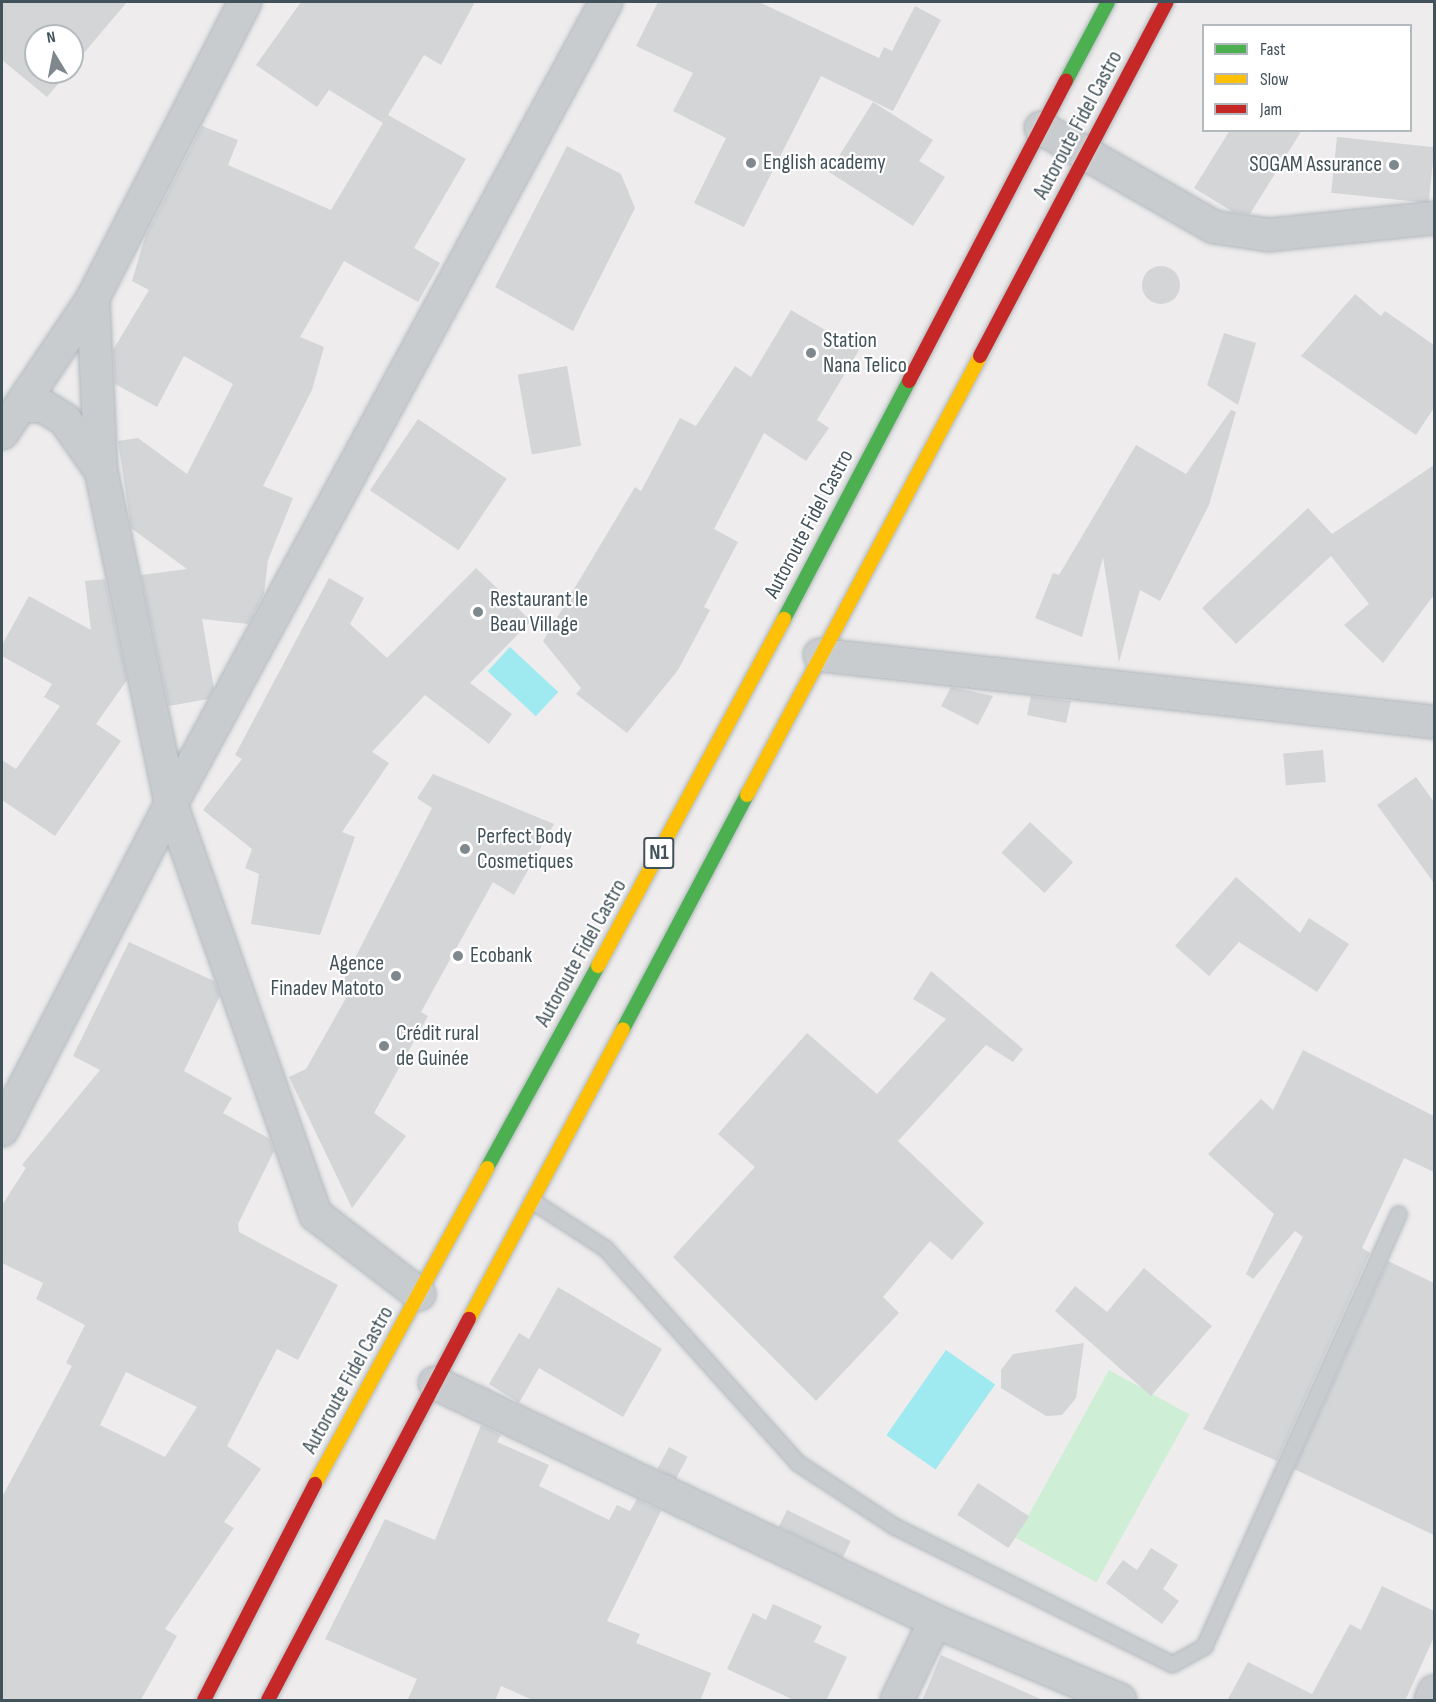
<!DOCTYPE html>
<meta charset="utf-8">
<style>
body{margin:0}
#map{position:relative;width:1436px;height:1702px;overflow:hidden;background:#eeecec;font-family:"Sofia Sans Condensed",sans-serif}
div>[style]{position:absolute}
.green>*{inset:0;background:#ceefd6;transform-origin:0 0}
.water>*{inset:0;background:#9feaf1;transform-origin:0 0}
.building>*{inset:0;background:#d4d5d7;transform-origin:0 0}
.round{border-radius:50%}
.roads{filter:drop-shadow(0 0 2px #b0b7bd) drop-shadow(0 0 2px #b0b7bd)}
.lane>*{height:15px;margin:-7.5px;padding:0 7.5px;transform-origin:7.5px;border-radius:7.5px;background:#c8ccce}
.street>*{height:32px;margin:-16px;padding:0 16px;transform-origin:16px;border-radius:16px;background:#c8ccce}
.fast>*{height:14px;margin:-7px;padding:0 7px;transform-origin:7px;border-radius:7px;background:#4caf50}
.slow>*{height:14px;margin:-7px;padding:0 7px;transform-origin:7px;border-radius:7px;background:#ffc107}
.jam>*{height:14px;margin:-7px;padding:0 7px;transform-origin:7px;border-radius:7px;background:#c62828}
.dots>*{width:16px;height:16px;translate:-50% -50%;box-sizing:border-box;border:3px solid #fff;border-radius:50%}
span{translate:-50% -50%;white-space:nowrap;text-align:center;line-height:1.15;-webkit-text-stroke:4.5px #fff;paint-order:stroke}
.shield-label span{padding:2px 4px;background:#fff;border:2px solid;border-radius:4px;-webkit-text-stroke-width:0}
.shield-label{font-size:21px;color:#42525a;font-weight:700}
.street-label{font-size:22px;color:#42525a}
.poi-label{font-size:22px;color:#42525a}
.left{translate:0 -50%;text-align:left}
.right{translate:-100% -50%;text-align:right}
.frame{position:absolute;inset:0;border:3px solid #42525a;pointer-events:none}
.legend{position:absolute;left:1202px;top:24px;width:210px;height:108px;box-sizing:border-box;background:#fff;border:2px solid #b3babd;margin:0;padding:8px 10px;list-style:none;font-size:18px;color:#42525a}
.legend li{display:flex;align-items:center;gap:12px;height:30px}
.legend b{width:30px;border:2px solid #b3babd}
.north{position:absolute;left:24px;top:24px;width:60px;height:60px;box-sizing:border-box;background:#fff;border:2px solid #b3babd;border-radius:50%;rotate:350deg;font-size:16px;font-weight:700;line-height:24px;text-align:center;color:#42525a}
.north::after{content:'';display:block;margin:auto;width:21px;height:27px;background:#7e888d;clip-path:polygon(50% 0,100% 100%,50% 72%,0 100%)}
</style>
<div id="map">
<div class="green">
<div style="left:1109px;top:1370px;width:92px;height:192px;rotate:29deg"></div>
</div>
<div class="water">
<div style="left:510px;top:647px;width:66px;height:33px;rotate:43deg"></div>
<div style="left:946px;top:1350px;width:60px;height:104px;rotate:35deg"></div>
</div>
<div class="building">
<div style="clip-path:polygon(2px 2px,127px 2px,72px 67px,72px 36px,36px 36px,36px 72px,68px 72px,47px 97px,2px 60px)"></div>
<div style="clip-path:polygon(301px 2px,475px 2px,441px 65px,424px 55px,388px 115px,466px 159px,414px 248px,440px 263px,418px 302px,344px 261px,300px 337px,324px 347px,312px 390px,263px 486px,293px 498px,268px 560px,264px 594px,248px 624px,202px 619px,214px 688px,208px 699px,169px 706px,141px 575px,187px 569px,131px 528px,118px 441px,138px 438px,187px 474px,233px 384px,184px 356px,157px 407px,115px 384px,113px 350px,149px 290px,132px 281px,145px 237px,202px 126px,238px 140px,228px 165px,331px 210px,383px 123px,329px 90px,317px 107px,256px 65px)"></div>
<div style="clip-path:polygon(658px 2px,759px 2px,879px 58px,884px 47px,892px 51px,915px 6px,941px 20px,893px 111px,821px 76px,744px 227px,694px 203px,726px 138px,673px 111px,693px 73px,636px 46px)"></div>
<div style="clip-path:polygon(873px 102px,933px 140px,919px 161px,945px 177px,913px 226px,829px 172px)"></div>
<div style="clip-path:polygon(1230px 130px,1302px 130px,1250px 214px,1233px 212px,1194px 188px)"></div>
<div style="left:1337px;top:137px;width:98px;height:56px;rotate:6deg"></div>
<div style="clip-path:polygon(567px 146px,621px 174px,635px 208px,573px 331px,495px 287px)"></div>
<div class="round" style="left:1142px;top:266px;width:38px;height:38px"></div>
<div style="clip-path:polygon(1355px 294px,1381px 316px,1385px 311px,1434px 345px,1434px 408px,1416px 435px,1301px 356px)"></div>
<div style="clip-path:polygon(791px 310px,859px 350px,817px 420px,829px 428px,806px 461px,764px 433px,714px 529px,738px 542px,704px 607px,710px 610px,678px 670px,627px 733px,576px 694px,581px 688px,543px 641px,635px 487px,641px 491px,680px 418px,696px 426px,735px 366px,751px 377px)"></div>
<div style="clip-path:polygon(1224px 333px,1256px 343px,1238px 405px,1207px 385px)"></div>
<div style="left:567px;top:366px;width:81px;height:50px;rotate:80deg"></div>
<div style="clip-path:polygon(1231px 410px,1236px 412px,1209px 505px,1160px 601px,1140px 590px,1119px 662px,1103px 557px,1082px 637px,1035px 618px,1053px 573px,1059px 575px,1136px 445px,1186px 474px)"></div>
<div style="left:418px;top:419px;width:107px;height:86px;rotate:34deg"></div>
<div style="clip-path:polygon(1434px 465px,1434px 595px,1383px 663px,1344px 625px,1369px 604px,1331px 556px,1236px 644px,1202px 608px,1308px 508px,1332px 534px)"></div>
<div style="clip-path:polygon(476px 568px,531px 621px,470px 683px,512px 714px,489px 744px,425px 695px,372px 752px,389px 763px,342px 832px,355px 837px,320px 935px,251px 924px,259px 874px,245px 868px,252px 849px,203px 810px,242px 759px,235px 755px,329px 578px,364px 598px,350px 624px,387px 658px)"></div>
<div style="clip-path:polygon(105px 579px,127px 680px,96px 724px,121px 741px,55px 836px,2px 800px,2px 760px,16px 769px,60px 706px,44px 697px,52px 684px,2px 656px,2px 645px,29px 596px,91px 630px,85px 581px)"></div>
<div style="clip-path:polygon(951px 687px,993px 696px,978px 725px,941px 706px)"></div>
<div style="clip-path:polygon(1031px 696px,1071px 701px,1066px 723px,1027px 715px)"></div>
<div style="left:1323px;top:750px;width:32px;height:40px;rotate:85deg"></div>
<div style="clip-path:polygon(433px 774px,554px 824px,514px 895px,493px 882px,421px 1012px,428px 1016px,374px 1113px,406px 1136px,352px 1208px,289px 1077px,306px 1069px,346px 998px,337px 993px,432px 808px,417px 798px)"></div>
<div style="clip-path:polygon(1416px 777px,1434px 802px,1434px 883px,1377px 805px)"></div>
<div style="left:1030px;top:822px;width:59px;height:42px;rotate:43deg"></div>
<div style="clip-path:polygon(1236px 877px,1300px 933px,1309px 918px,1349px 944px,1317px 992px,1239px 942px,1209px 976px,1175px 946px)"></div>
<div style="clip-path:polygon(evenodd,129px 942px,214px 981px,220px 996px,184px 1071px,232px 1098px,223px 1113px,270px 1139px,274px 1151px,238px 1224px,239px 1232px,338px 1285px,298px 1360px,277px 1349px,227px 1446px,261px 1469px,224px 1522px,234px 1528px,165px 1629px,177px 1636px,140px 1701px,2px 1701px,2px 1497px,72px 1366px,66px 1363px,85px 1325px,36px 1299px,43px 1283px,2px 1263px,2px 1205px,26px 1168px,22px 1165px,100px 1070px,73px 1056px,129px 942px,126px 1372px,197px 1407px,165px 1457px,100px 1425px,126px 1372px)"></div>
<div style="clip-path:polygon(931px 971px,1023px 1049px,1013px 1062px,986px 1045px,898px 1141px,984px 1223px,952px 1260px,930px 1241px,883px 1297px,899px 1313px,816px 1401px,673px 1257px,755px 1167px,718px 1134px,807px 1033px,877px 1094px,946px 1019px,913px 999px)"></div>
<div style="clip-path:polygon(1303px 1050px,1434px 1116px,1434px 1172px,1404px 1158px,1362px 1248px,1370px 1253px,1277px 1461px,1203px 1429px,1303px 1237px,1295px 1231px,1253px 1279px,1246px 1274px,1274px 1214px,1208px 1154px,1261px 1099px,1273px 1110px)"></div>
<div style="clip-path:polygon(1388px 1261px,1434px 1283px,1434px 1535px,1294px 1469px)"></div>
<div style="clip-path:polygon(1144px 1268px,1212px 1326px,1151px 1396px,1055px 1311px,1075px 1286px,1107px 1312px)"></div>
<div style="clip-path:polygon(558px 1287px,662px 1349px,623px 1417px,539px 1368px,519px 1403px,489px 1384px,519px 1333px,529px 1339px)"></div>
<div style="clip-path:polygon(1084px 1343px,1076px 1398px,1062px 1415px,1046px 1416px,1001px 1388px,1001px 1370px,1013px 1354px)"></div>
<div style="clip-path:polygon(481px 1425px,501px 1435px,497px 1442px,549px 1465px,539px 1486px,609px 1520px,617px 1505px,630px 1511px,637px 1499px,661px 1511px,607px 1621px,640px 1634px,636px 1643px,711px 1673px,700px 1701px,535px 1701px,501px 1686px,495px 1701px,407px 1701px,417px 1679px,325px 1639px,385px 1519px,435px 1540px)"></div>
<div style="left:669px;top:1447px;width:21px;height:25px;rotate:28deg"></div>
<div style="left:978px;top:1483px;width:61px;height:38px;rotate:33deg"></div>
<div style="left:787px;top:1510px;width:71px;height:19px;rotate:26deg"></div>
<div style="clip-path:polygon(1151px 1548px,1178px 1565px,1163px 1589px,1179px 1601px,1162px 1624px,1106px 1583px,1123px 1560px,1137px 1570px)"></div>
<div style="clip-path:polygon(1382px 1586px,1434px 1611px,1434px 1637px,1405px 1701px,1227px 1701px,1248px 1662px,1312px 1694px,1350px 1624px,1361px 1630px)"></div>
<div style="clip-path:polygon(773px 1604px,822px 1626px,814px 1642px,847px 1657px,826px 1701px,796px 1701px,727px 1669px,753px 1613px,766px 1620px)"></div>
<div style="clip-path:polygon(941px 1655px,1045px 1701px,922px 1701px)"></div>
</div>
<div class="roads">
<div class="lane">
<div style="left:531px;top:1200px;width:88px;rotate:33deg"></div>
<div style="left:605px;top:1248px;width:289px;rotate:48.1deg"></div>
<div style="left:798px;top:1463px;width:115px;rotate:33.3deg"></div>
<div style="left:894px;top:1526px;width:310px;rotate:26.4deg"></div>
<div style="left:1172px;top:1664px;width:37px;rotate:-29deg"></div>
<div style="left:1204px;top:1646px;width:474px;rotate:-65.8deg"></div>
</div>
<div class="street">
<div style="left:245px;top:2px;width:333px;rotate:117.2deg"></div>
<div style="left:93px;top:298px;width:173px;rotate:87.4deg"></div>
<div style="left:101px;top:471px;width:340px;rotate:78.1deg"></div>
<div style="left:171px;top:804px;width:436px;rotate:70.6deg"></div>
<div style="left:316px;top:1215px;width:130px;rotate:37.5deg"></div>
<div style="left:1041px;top:128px;width:199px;rotate:29.8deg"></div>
<div style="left:1214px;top:227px;width:56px;rotate:8.3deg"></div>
<div style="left:1269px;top:235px;width:166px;rotate:-5.9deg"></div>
<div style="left:21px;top:406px;width:22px"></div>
<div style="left:43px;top:406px;width:26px;rotate:32deg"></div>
<div style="left:65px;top:420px;width:62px;rotate:54.8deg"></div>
<div style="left:2px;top:433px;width:163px;rotate:-56deg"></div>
<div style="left:820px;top:655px;width:618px;rotate:6.23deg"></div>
<div style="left:2px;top:1130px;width:367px;rotate:-62.6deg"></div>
<div style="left:171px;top:804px;width:912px;rotate:-61.52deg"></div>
<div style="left:435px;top:1383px;width:554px;rotate:25.45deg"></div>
<div style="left:935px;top:1621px;width:201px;rotate:23.1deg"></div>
<div style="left:897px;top:1700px;width:88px;rotate:-64.3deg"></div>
<div style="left:1431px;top:1700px;width:9px;rotate:-69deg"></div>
</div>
<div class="fast">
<div style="left:1066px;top:81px;width:89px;rotate:-62deg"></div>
<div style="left:784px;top:619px;width:269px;rotate:-62.3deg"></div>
<div style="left:623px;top:1029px;width:265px;rotate:-62.1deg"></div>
<div style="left:487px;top:1168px;width:230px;rotate:-61.2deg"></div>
</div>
<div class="slow">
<div style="left:747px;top:795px;width:497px;rotate:-62deg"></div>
<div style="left:598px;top:966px;width:394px;rotate:-61.8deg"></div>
<div style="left:469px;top:1319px;width:328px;rotate:-62deg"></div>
<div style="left:315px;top:1484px;width:360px;rotate:-61.4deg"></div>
</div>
<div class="jam">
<div style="left:980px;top:356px;width:400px;rotate:-62.2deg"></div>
<div style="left:909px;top:381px;width:339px;rotate:-62.4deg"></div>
<div style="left:204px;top:1700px;width:243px;rotate:-62.8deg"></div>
<div style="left:268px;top:1700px;width:431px;rotate:-62.2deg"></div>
</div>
</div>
<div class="dots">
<div style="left:751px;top:163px;background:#7e888d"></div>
<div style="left:1394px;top:165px;background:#7e888d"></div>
<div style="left:811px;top:353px;background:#7e888d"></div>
<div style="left:478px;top:612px;background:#7e888d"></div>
<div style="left:465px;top:849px;background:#7e888d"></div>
<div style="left:458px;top:956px;background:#7e888d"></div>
<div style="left:396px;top:976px;background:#7e888d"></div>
<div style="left:384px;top:1046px;background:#7e888d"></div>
</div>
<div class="shield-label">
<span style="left:659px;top:853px">N1</span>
</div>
<div class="street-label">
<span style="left:1078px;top:125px;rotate:-62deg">Autoroute Fidel Castro</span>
<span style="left:809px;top:524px;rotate:-62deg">Autoroute Fidel Castro</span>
<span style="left:581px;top:953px;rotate:-61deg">Autoroute Fidel Castro</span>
<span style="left:348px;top:1380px;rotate:-61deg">Autoroute Fidel Castro</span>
</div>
<div class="poi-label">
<span class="left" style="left:763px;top:163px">English academy</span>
<span class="right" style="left:1382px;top:165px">SOGAM Assurance</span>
<span class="left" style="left:823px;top:353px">Station<br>Nana Telico</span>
<span class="left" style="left:490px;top:612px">Restaurant le<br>Beau Village</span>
<span class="left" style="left:477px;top:849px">Perfect Body<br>Cosmetiques</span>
<span class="left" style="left:470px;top:956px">Ecobank</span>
<span class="right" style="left:384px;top:976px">Agence<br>Finadev Matoto</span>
<span class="left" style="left:396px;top:1046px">Crédit rural<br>de Guinée</span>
</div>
<div class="frame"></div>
<ul class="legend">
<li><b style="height:8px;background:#4caf50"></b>Fast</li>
<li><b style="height:8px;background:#ffc107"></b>Slow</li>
<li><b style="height:8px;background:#c62828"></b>Jam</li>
</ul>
<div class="north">N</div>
</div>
